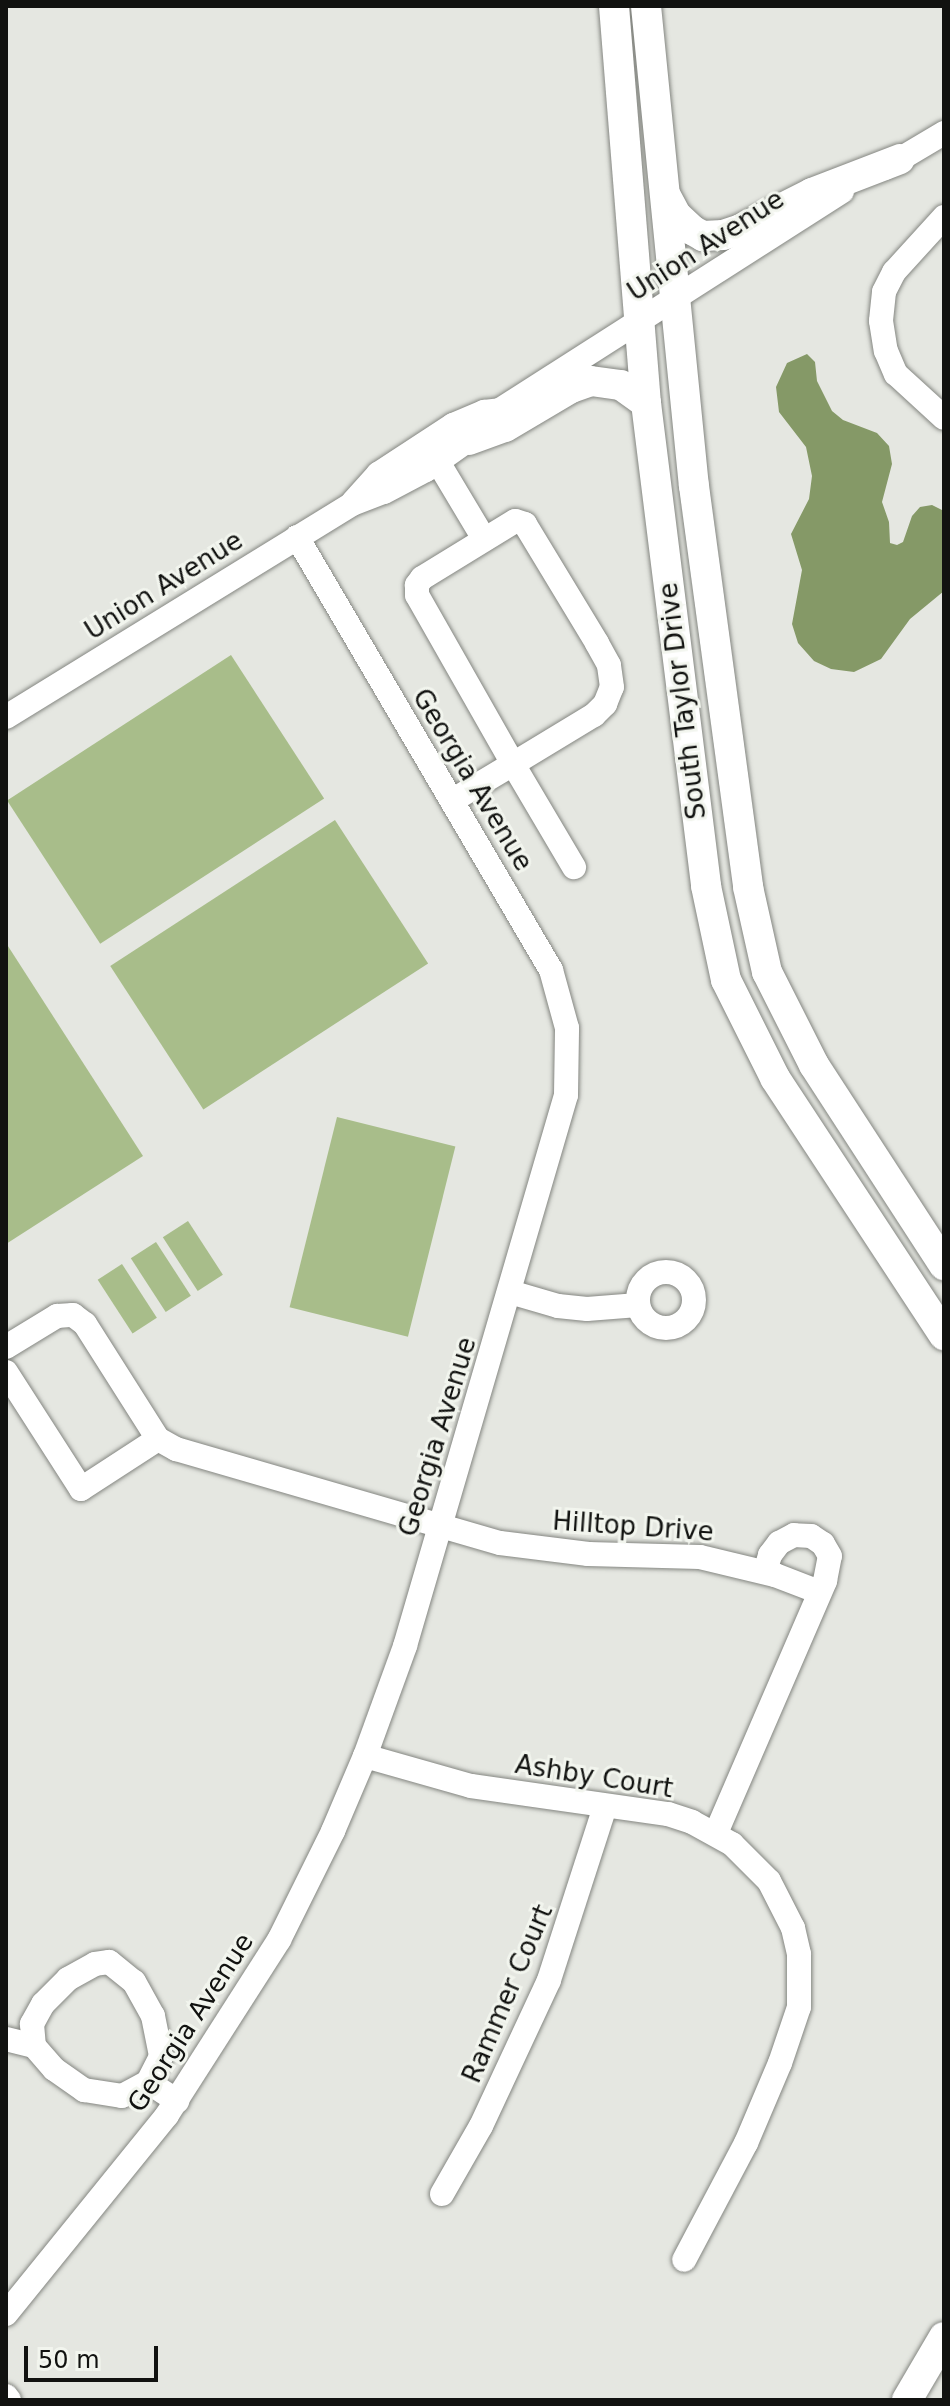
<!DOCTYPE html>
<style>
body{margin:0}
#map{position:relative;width:950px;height:2406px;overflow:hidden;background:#e5e7e1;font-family:"DejaVu Sans",sans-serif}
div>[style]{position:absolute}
.green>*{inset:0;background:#a8bd8a;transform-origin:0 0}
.water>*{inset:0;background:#859967}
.roads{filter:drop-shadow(0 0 2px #848681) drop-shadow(0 0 2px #848681)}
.minor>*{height:24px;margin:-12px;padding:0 12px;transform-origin:12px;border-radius:12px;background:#fff}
.minor>.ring{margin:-12px;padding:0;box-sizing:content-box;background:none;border:24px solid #fff;border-radius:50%}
.major>*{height:30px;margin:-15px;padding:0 15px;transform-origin:15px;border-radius:15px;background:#fff}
span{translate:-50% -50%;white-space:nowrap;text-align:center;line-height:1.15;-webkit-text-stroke:6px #f2f5ee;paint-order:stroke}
.street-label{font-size:26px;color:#111210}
.frame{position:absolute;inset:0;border:8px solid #111210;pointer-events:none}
.scale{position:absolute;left:24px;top:2346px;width:134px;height:36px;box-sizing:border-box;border:4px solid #111210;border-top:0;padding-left:10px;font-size:24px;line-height:28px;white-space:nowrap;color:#111210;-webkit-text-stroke:6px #f2f5ee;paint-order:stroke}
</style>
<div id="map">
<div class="green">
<div style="left:231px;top:655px;width:171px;height:267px;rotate:57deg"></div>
<div style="left:335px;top:820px;width:171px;height:268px;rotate:57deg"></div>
<div style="clip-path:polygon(6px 943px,143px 1156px,6px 1244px)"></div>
<div style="left:337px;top:1117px;width:122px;height:196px;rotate:14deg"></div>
<div style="left:188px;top:1221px;width:64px;height:30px;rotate:57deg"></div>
<div style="left:156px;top:1242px;width:64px;height:30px;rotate:57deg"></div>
<div style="left:122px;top:1264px;width:64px;height:29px;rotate:57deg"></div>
</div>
<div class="water">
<div style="clip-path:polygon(807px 354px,815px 362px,817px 381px,832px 411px,843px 420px,877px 433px,889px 446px,892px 464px,882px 502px,889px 522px,890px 543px,897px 545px,903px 542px,912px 516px,920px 507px,932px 505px,944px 511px,944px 591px,910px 619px,881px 659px,854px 672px,831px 669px,814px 661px,798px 643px,792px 624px,802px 570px,791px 534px,809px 499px,812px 476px,806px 447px,779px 412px,776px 387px,787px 363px)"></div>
</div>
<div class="roads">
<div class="minor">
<div style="left:885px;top:168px;width:69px;rotate:-30.7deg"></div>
<div style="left:944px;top:217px;width:74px;rotate:132.3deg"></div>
<div style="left:894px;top:272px;width:22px;rotate:117deg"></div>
<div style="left:884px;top:292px;width:29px;rotate:96deg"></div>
<div style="left:881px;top:321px;width:30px;rotate:81deg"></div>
<div style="left:886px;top:351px;width:25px;rotate:67deg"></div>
<div style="left:896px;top:374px;width:65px;rotate:42.5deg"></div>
<div style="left:438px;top:462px;width:90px;rotate:59.1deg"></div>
<div style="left:353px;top:502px;width:38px;rotate:-48deg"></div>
<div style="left:378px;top:474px;width:90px;rotate:-33.2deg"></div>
<div style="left:453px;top:425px;width:34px;rotate:-23deg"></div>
<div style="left:484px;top:412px;width:16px;rotate:-7deg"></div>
<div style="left:6px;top:717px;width:406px;rotate:-31.6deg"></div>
<div style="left:352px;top:504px;width:34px;rotate:-21deg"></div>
<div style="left:384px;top:492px;width:47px;rotate:-27.6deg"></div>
<div style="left:426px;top:470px;width:71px;rotate:-35.3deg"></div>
<div style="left:484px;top:429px;width:25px;rotate:-50deg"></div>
<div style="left:500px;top:410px;width:406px;rotate:-32.6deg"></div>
<div style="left:452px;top:801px;width:22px;rotate:-32deg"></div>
<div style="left:471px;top:789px;width:49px;rotate:-30.8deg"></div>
<div style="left:513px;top:764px;width:95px;rotate:-31.2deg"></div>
<div style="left:594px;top:715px;width:16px;rotate:-45deg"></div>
<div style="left:605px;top:704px;width:18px;rotate:-68deg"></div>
<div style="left:612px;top:687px;width:22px;rotate:-98deg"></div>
<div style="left:609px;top:665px;width:25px;rotate:-119deg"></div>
<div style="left:597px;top:643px;width:139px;rotate:-121.2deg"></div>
<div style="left:525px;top:524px;width:10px;rotate:-163deg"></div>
<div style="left:515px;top:521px;width:109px;rotate:148.5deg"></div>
<div style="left:422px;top:578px;width:9px;rotate:126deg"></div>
<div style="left:417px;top:585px;width:10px;rotate:90deg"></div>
<div style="left:417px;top:595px;width:194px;rotate:60.4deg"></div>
<div style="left:513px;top:764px;width:120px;rotate:59.4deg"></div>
<div class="ring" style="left:638px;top:1272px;width:32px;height:32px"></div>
<div style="left:510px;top:1292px;width:50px;rotate:16.3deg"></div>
<div style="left:558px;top:1306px;width:29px;rotate:6deg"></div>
<div style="left:587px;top:1309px;width:51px;rotate:-4.5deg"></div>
<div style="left:6px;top:1347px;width:60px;rotate:-31.3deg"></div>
<div style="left:57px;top:1316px;width:16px;rotate:-4deg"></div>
<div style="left:73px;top:1315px;width:15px;rotate:37deg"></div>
<div style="left:85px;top:1324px;width:136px;rotate:57.6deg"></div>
<div style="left:158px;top:1439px;width:21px;rotate:29deg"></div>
<div style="left:176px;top:1449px;width:337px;rotate:16.2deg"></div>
<div style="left:500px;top:1543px;width:89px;rotate:7.1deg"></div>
<div style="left:588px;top:1554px;width:112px;rotate:1.5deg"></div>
<div style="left:700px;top:1557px;width:77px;rotate:13.5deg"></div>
<div style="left:775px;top:1575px;width:47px;rotate:21.1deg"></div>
<div style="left:6px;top:1372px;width:139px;rotate:57.3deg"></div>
<div style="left:81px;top:1489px;width:92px;rotate:-33deg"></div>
<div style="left:365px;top:1756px;width:110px;rotate:15.8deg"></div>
<div style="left:471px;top:1786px;width:199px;rotate:8.1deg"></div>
<div style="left:668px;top:1814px;width:25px;rotate:18deg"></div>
<div style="left:692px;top:1822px;width:46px;rotate:28.8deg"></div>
<div style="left:732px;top:1844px;width:52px;rotate:45deg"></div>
<div style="left:769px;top:1881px;width:53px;rotate:62.9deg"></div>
<div style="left:793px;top:1928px;width:27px;rotate:77deg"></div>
<div style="left:799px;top:1954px;width:53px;rotate:90deg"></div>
<div style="left:799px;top:2007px;width:59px;rotate:108.7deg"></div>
<div style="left:780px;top:2063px;width:87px;rotate:113deg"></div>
<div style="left:746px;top:2143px;width:132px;rotate:117.9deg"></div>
<div style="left:716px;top:1833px;width:275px;rotate:-66.6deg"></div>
<div style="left:825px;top:1581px;width:25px;rotate:-79deg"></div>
<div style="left:830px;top:1556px;width:14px;rotate:-120deg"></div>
<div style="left:823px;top:1544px;width:14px;rotate:-146deg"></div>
<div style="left:811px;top:1536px;width:17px;rotate:-177deg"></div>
<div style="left:794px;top:1535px;width:17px;rotate:152deg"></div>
<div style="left:779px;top:1543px;width:15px;rotate:127deg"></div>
<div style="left:770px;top:1555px;width:18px;rotate:106deg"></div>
<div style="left:6px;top:2039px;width:29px;rotate:14deg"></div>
<div style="left:148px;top:2082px;width:29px;rotate:-63deg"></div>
<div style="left:161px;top:2056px;width:41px;rotate:-101.3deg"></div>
<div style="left:153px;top:2016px;width:39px;rotate:-119deg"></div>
<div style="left:134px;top:1982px;width:32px;rotate:-141deg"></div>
<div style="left:109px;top:1962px;width:14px;rotate:172deg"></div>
<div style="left:95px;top:1964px;width:31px;rotate:151deg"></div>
<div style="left:68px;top:1979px;width:35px;rotate:135deg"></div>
<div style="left:43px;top:2004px;width:23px;rotate:119deg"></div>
<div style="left:32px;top:2024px;width:22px;rotate:85deg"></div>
<div style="left:34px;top:2046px;width:30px;rotate:49deg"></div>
<div style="left:54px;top:2069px;width:37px;rotate:35deg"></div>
<div style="left:84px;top:2090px;width:38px;rotate:9deg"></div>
<div style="left:122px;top:2096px;width:30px;rotate:-28deg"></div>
<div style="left:148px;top:2082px;width:35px;rotate:33deg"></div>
<div style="left:442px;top:2194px;width:78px;rotate:-60.2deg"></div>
<div style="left:481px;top:2126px;width:161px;rotate:-65deg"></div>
<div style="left:549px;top:1980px;width:182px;rotate:-72.1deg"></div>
<div style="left:6px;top:2314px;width:256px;rotate:-51deg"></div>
<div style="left:167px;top:2115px;width:208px;rotate:-57.4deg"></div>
<div style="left:279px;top:1940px;width:122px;rotate:-63.6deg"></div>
<div style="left:333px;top:1831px;width:82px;rotate:-66.9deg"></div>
<div style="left:365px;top:1756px;width:117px;rotate:-70deg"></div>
<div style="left:405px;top:1646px;width:574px;rotate:-73.71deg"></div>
<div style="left:566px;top:1095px;width:67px;rotate:-89.1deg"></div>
<div style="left:567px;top:1028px;width:60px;rotate:-105.4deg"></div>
<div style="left:551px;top:970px;width:502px;rotate:-120.4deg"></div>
<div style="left:6px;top:2396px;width:5px;rotate:53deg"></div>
</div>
<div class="major">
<div style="left:614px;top:6px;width:398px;rotate:85.4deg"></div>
<div style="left:646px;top:403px;width:487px;rotate:82.9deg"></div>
<div style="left:706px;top:886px;width:96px;rotate:78deg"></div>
<div style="left:726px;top:980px;width:110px;rotate:63.4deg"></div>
<div style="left:775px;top:1078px;width:308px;rotate:56.7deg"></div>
<div style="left:646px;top:6px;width:482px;rotate:84.3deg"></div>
<div style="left:694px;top:486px;width:405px;rotate:82.3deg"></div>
<div style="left:748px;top:887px;width:87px;rotate:77.4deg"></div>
<div style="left:767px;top:972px;width:104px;rotate:63.2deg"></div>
<div style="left:814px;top:1065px;width:239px;rotate:57deg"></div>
<div style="left:666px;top:196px;width:21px;rotate:62deg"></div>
<div style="left:676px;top:215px;width:22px;rotate:43deg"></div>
<div style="left:692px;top:230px;width:13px;rotate:29deg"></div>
<div style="left:703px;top:236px;width:20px;rotate:-3deg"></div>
<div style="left:723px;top:235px;width:19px;rotate:-18deg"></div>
<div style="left:741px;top:229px;width:80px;rotate:-26.9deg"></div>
<div style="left:812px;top:193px;width:94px;rotate:-21.1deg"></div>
<div style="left:469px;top:440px;width:38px;rotate:-20deg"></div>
<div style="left:505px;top:427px;width:77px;rotate:-30.6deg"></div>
<div style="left:571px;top:388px;width:21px;rotate:-19deg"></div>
<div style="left:591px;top:381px;width:30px;rotate:8deg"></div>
<div style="left:621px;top:385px;width:31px;rotate:36deg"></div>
<div style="left:907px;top:2400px;width:73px;rotate:-59.6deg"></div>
</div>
</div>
<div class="street-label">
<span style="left:706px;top:246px;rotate:-33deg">Union Avenue</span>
<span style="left:164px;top:586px;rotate:-32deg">Union Avenue</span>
<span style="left:683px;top:701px;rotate:-97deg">South Taylor Drive</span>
<span style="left:472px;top:780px;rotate:59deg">Georgia Avenue</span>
<span style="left:438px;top:1437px;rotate:-73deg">Georgia Avenue</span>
<span style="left:633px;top:1527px;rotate:4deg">Hilltop Drive</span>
<span style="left:594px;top:1777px;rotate:9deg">Ashby Court</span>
<span style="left:508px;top:1994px;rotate:-67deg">Rammer Court</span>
<span style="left:191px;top:2023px;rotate:-57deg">Georgia Avenue</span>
</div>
<div class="frame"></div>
<div class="scale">50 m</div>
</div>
